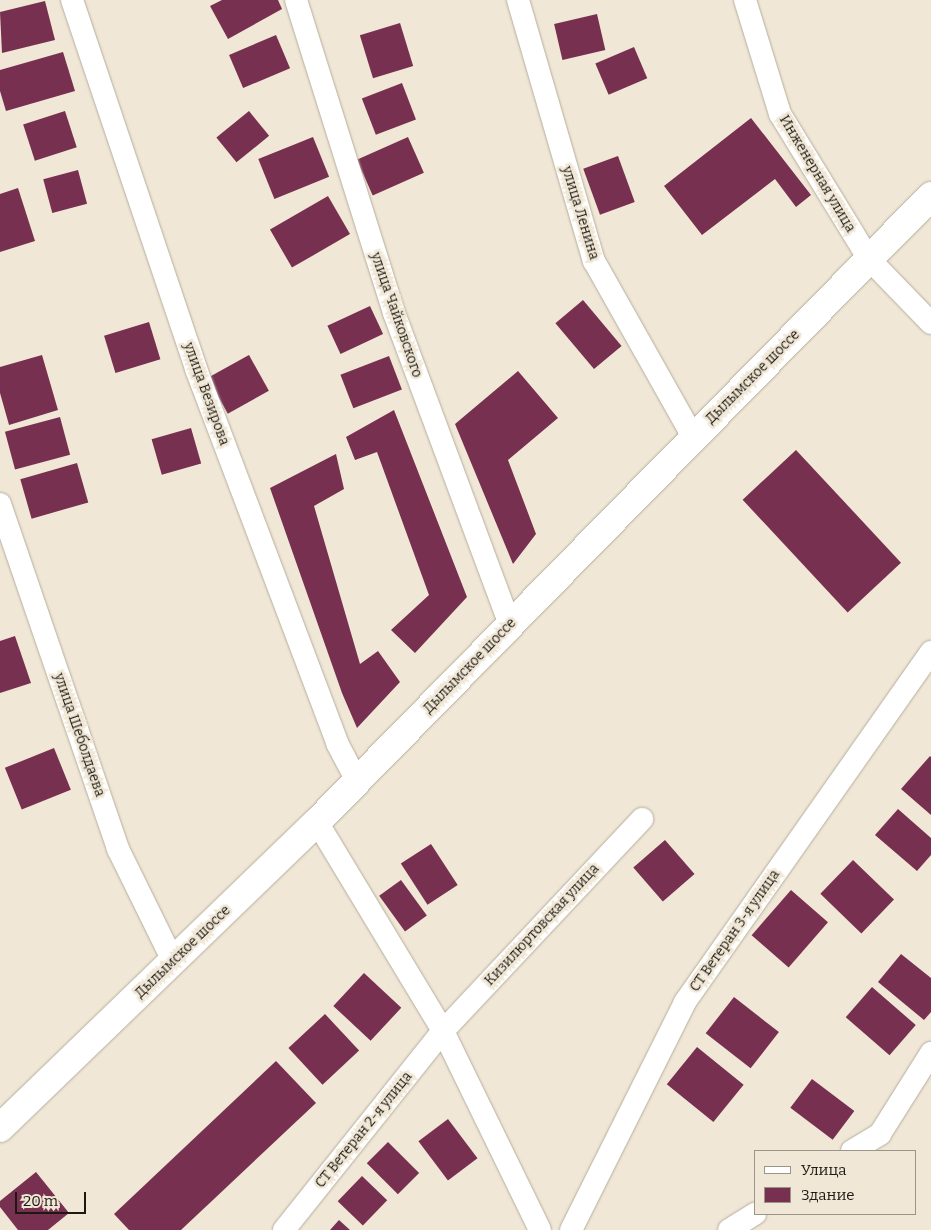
<!DOCTYPE html>
<meta charset="utf-8">
<style>
body{margin:0}
#map{position:relative;width:931px;height:1230px;overflow:hidden;background:#f0e7d6;font-family:Bitter,serif}
div>[style]{position:absolute}
.building>*{inset:0;background:#783050;transform-origin:0 0}
.roads{filter:drop-shadow(0 0 1px #b6ad9d) drop-shadow(0 0 1px #b6ad9d)}
.minor>*{height:22px;margin:-11px;padding:0 11px;transform-origin:11px;border-radius:11px;background:#fff}
.major>*{height:28px;margin:-14px;padding:0 14px;transform-origin:14px;border-radius:14px;background:#fff}
span{translate:-50% -50%;white-space:nowrap;text-align:center;line-height:1.15;-webkit-text-stroke:5px #f0e7d6;paint-order:stroke}
.street-label{font-size:14px;color:#1c1913}
.legend{position:absolute;left:754px;top:1150px;width:162px;height:65px;box-sizing:border-box;background:#f0e7d6;border:1px solid #9b9588;margin:0;padding:6px 9px;list-style:none;font-size:15px;color:#1c1913}
.legend li{display:flex;align-items:center;gap:10px;height:25px}
.legend b{width:25px;border:1px solid #9b9588}
.scale{position:absolute;left:15px;top:1192px;width:71px;height:22px;box-sizing:border-box;border:2px solid #1c1913;border-top:0;padding-left:6px;font-size:15px;line-height:18px;white-space:nowrap;color:#1c1913;-webkit-text-stroke:4px #f0e7d6;paint-order:stroke}
</style>
<div id="map">
<div class="building">
<div style="clip-path:polygon(222px 0,278px 0,282px 9px,228px 39px,210px 6px)"></div>
<div style="clip-path:polygon(45px 1px,55px 40px,2px 53px,0 12px)"></div>
<div style="left:597px;top:14px;width:37px;height:44px;rotate:77deg"></div>
<div style="left:400px;top:23px;width:45px;height:42px;rotate:73deg"></div>
<div style="left:276px;top:35px;width:36px;height:51px;rotate:67deg"></div>
<div style="left:634px;top:47px;width:34px;height:42px;rotate:67deg"></div>
<div style="clip-path:polygon(63px 52px,75px 91px,6px 111px,0 91px,0 70px)"></div>
<div style="left:402px;top:83px;width:39px;height:43px;rotate:69deg"></div>
<div style="left:65px;top:111px;width:38px;height:44px;rotate:72deg"></div>
<div style="left:249px;top:111px;width:32px;height:42px;rotate:51deg"></div>
<div style="clip-path:polygon(751px 118px,811px 195px,796px 207px,775px 179px,702px 235px,664px 186px)"></div>
<div style="left:313px;top:137px;width:43px;height:59px;rotate:68deg"></div>
<div style="left:408px;top:137px;width:39px;height:56px;rotate:66deg"></div>
<div style="left:618px;top:156px;width:49px;height:37px;rotate:70deg"></div>
<div style="left:78px;top:170px;width:35px;height:36px;rotate:75deg"></div>
<div style="clip-path:polygon(18px 188px,35px 241px,0 252px,0 194px)"></div>
<div style="left:328px;top:196px;width:44px;height:67px;rotate:60deg"></div>
<div style="left:583px;top:300px;width:60px;height:36px;rotate:50deg"></div>
<div style="left:370px;top:306px;width:31px;height:47px;rotate:65deg"></div>
<div style="left:149px;top:322px;width:39px;height:47px;rotate:73deg"></div>
<div style="clip-path:polygon(42px 355px,58px 410px,9px 425px,0 393px,0 367px)"></div>
<div style="left:249px;top:355px;width:41px;height:47px;rotate:61deg"></div>
<div style="left:389px;top:356px;width:36px;height:52px;rotate:69deg"></div>
<div style="clip-path:polygon(518px 371px,558px 418px,508px 460px,536px 534px,513px 564px,455px 424px)"></div>
<div style="clip-path:polygon(394px 410px,467px 597px,415px 653px,391px 630px,429px 595px,377px 452px,355px 460px,346px 437px)"></div>
<div style="left:60px;top:417px;width:39px;height:57px;rotate:75deg"></div>
<div style="left:191px;top:428px;width:37px;height:41px;rotate:74deg"></div>
<div style="left:796px;top:450px;width:154px;height:73px;rotate:47deg"></div>
<div style="clip-path:polygon(336px 454px,344px 489px,314px 506px,360px 664px,378px 651px,400px 682px,357px 728px,342px 693px,270px 488px)"></div>
<div style="left:77px;top:463px;width:41px;height:59px;rotate:74deg"></div>
<div style="clip-path:polygon(15px 636px,31px 683px,0 693px,0 641px)"></div>
<div style="left:54px;top:748px;width:45px;height:53px;rotate:68deg"></div>
<div style="clip-path:polygon(930px 756px,931px 757px,931px 815px,901px 789px)"></div>
<div style="clip-path:polygon(898px 809px,931px 838px,931px 855px,917px 871px,875px 835px)"></div>
<div style="left:665px;top:840px;width:45px;height:42px;rotate:49deg"></div>
<div style="left:431px;top:844px;width:49px;height:36px;rotate:57deg"></div>
<div style="left:853px;top:860px;width:57px;height:47px;rotate:44deg"></div>
<div style="left:401px;top:880px;width:44px;height:27px;rotate:54deg"></div>
<div style="left:791px;top:890px;width:49px;height:60px;rotate:41deg"></div>
<div style="clip-path:polygon(901px 954px,931px 978px,931px 1012px,924px 1020px,878px 982px)"></div>
<div style="left:364px;top:973px;width:51px;height:45px;rotate:43deg"></div>
<div style="left:872px;top:987px;width:58px;height:40px;rotate:41deg"></div>
<div style="left:734px;top:997px;width:57px;height:46px;rotate:38deg"></div>
<div style="left:325px;top:1014px;width:50px;height:50px;rotate:47deg"></div>
<div style="left:697px;top:1047px;width:60px;height:48px;rotate:39deg"></div>
<div style="clip-path:polygon(276px 1061px,316px 1103px,181px 1230px,129px 1230px,114px 1214px)"></div>
<div style="left:812px;top:1079px;width:53px;height:36px;rotate:37deg"></div>
<div style="left:448px;top:1119px;width:49px;height:37px;rotate:53deg"></div>
<div style="left:388px;top:1142px;width:44px;height:30px;rotate:45deg"></div>
<div style="clip-path:polygon(36px 1172px,69px 1213px,48px 1230px,18px 1230px,0 1207px,0 1201px)"></div>
<div style="left:362px;top:1176px;width:35px;height:35px;rotate:44deg"></div>
<div style="clip-path:polygon(339px 1220px,350px 1230px,330px 1230px)"></div>
</div>
<div class="roads">
<div class="minor">
<div style="left:72px;top:0;width:389px;rotate:71.4deg"></div>
<div style="left:196px;top:369px;width:400px;rotate:69.3deg"></div>
<div style="left:337px;top:743px;width:43px;rotate:62.2deg"></div>
<div style="left:296px;top:0;width:328px;rotate:72.6deg"></div>
<div style="left:394px;top:313px;width:333px;rotate:69.6deg"></div>
<div style="left:518px;top:0;width:272px;rotate:73.8deg"></div>
<div style="left:594px;top:261px;width:202px;rotate:60.6deg"></div>
<div style="left:745px;top:0;width:119px;rotate:72.9deg"></div>
<div style="left:780px;top:114px;width:170px;rotate:58.5deg"></div>
<div style="left:869px;top:259px;width:89px;rotate:45.9deg"></div>
<div style="left:0;top:504px;width:365px;rotate:71.1deg"></div>
<div style="left:118px;top:849px;width:125px;rotate:63.8deg"></div>
<div style="left:317px;top:822px;width:244px;rotate:58.9deg"></div>
<div style="left:443px;top:1031px;width:221px;rotate:64deg"></div>
<div style="left:852px;top:1151px;width:33px;rotate:-31deg"></div>
<div style="left:880px;top:1134px;width:96px;rotate:-57.8deg"></div>
<div style="left:284px;top:1230px;width:255px;rotate:-51.4deg"></div>
<div style="left:443px;top:1031px;width:291px;rotate:-46.8deg"></div>
<div style="left:571px;top:1230px;width:255px;rotate:-63.4deg"></div>
<div style="left:685px;top:1002px;width:428px;rotate:-54.9deg"></div>
<div style="left:729px;top:1230px;width:31px;rotate:-32deg"></div>
</div>
<div class="major">
<div style="left:0;top:1128px;width:441px;rotate:-44deg"></div>
<div style="left:317px;top:822px;width:877px;rotate:-45.55deg"></div>
</div>
</div>
<div class="street-label">
<span style="left:817px;top:174px;rotate:59deg">Инженерная улица</span>
<span style="left:580px;top:213px;rotate:73deg">улица Ленина</span>
<span style="left:396px;top:315px;rotate:71deg">улица Чайковского</span>
<span style="left:753px;top:377px;rotate:-45deg">Дылымское шоссе</span>
<span style="left:206px;top:394px;rotate:70deg">улица Везирова</span>
<span style="left:470px;top:666px;rotate:-46deg">Дылымское шоссе</span>
<span style="left:79px;top:735px;rotate:71deg">улица Шеболдаева</span>
<span style="left:542px;top:925px;rotate:-47deg">Кизилюртовская улица</span>
<span style="left:735px;top:931px;rotate:-55deg">СТ Ветеран 3-я улица</span>
<span style="left:183px;top:952px;rotate:-44deg">Дылымское шоссе</span>
<span style="left:364px;top:1130px;rotate:-51deg">СТ Ветеран 2-я улица</span>
</div>
<ul class="legend">
<li><b style="height:6px;background:#fff"></b>Улица</li>
<li><b style="height:14px;background:#783050"></b>Здание</li>
</ul>
<div class="scale">20 m</div>
</div>
